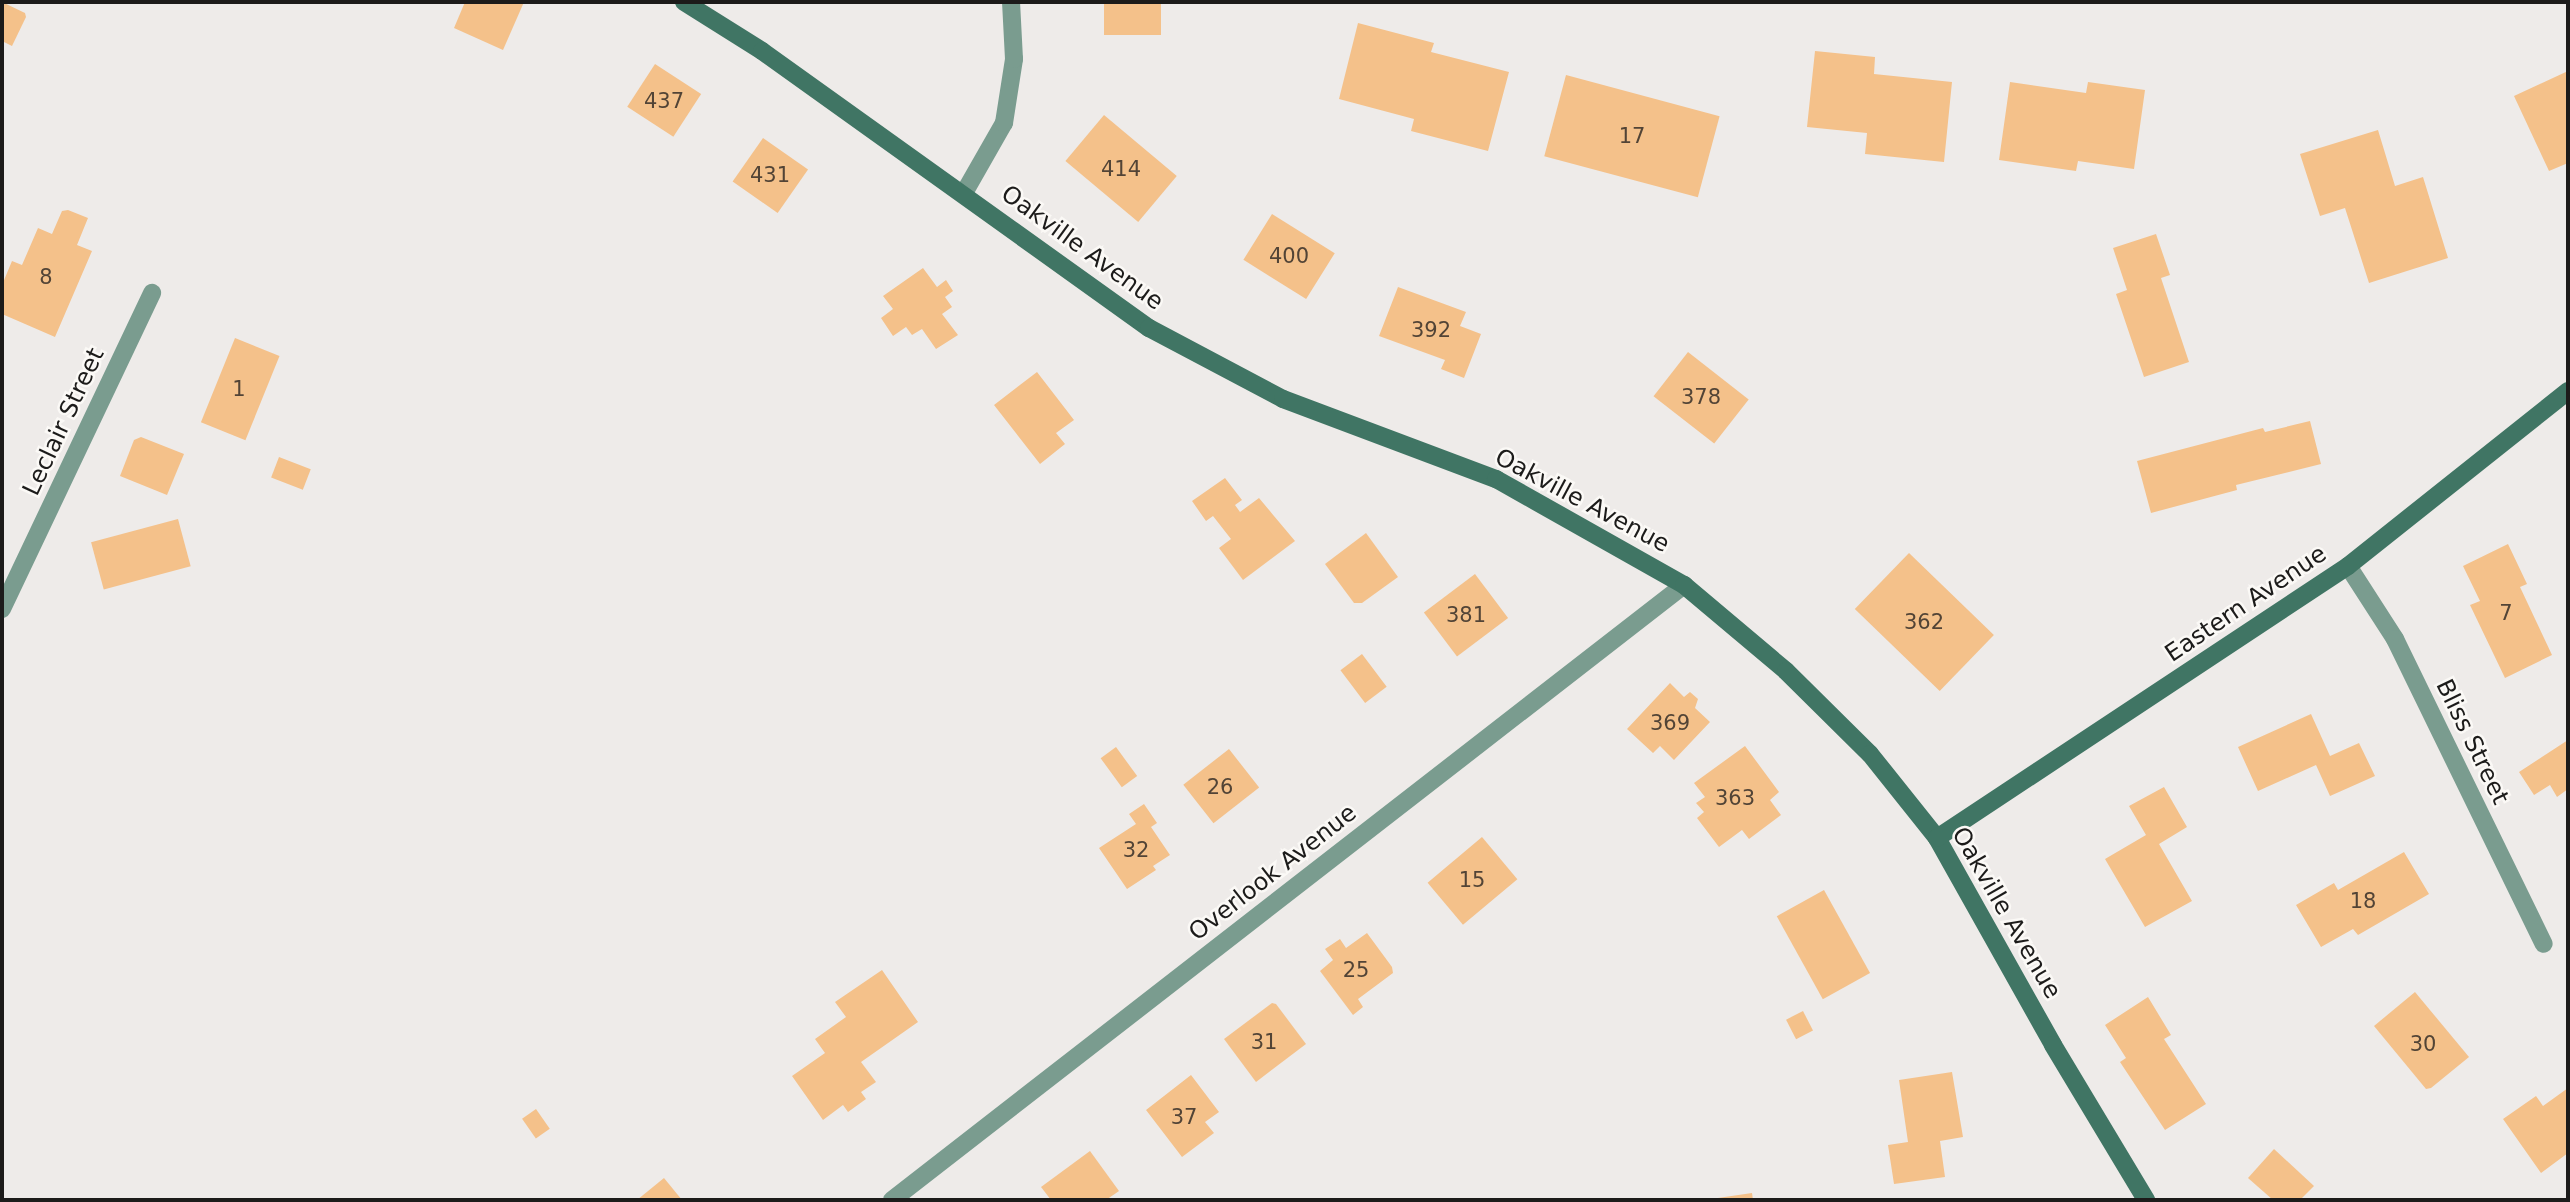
<!DOCTYPE html>
<style>
body{margin:0}
#map{position:relative;width:2570px;height:1202px;overflow:hidden;background:#eeebe9;font-family:"DejaVu Sans",sans-serif}
div>[style]{position:absolute}
.building>*{inset:0;background:#f4c18a;transform-origin:0 0}
.street>*{height:18px;margin:-9px;padding:0 9px;transform-origin:9px;border-radius:9px;background:#7a9c8f}
.secondary>*{height:18px;margin:-9px;padding:0 9px;transform-origin:9px;border-radius:9px;background:#407564}
span{translate:-50% -50%;white-space:nowrap;text-align:center;line-height:1.15;-webkit-text-stroke:5px #fbf9f6;paint-order:stroke}
.number-label{font-size:21px;color:#524436}
.number-label span{-webkit-text-stroke-width:0}
.street-label{font-size:24px;color:#1c1b1a}
.frame{position:absolute;inset:0;border:4px solid #1c1b1a;pointer-events:none}
</style>
<div id="map">
<div class="building">
<div style="clip-path:polygon(2px 2px,25px 13px,26px 17px,12px 46px,2px 41px)"></div>
<div style="clip-path:polygon(465px 2px,524px 2px,503px 50px,454px 28px)"></div>
<div style="left:1104px;top:2px;width:57px;height:33px"></div>
<div style="clip-path:polygon(1358px 23px,1434px 43px,1431px 52px,1509px 72px,1488px 151px,1411px 131px,1414px 119px,1339px 99px)"></div>
<div style="clip-path:polygon(1815px 51px,1875px 57px,1874px 74px,1952px 82px,1944px 162px,1865px 154px,1867px 133px,1807px 127px)"></div>
<div style="left:655px;top:64px;width:55px;height:51px;rotate:33deg"></div>
<div style="clip-path:polygon(2568px 71px,2568px 163px,2549px 171px,2514px 96px)"></div>
<div style="left:1566px;top:75px;width:159px;height:84px;rotate:15deg"></div>
<div style="clip-path:polygon(2010px 82px,2086px 93px,2088px 82px,2145px 90px,2134px 169px,2078px 161px,2076px 171px,1999px 160px)"></div>
<div style="left:1104px;top:115px;width:95px;height:60px;rotate:40deg"></div>
<div style="clip-path:polygon(2378px 130px,2395px 186px,2423px 177px,2448px 258px,2369px 283px,2345px 208px,2320px 216px,2300px 154px)"></div>
<div style="left:763px;top:138px;width:55px;height:53px;rotate:35deg"></div>
<div style="clip-path:polygon(68px 210px,88px 218px,77px 245px,92px 251px,55px 337px,2px 314px,2px 285px,12px 261px,22px 265px,38px 228px,52px 234px,62px 211px)"></div>
<div style="left:1272px;top:214px;width:74px;height:54px;rotate:32deg"></div>
<div style="clip-path:polygon(2156px 234px,2170px 275px,2161px 278px,2189px 362px,2144px 377px,2116px 294px,2127px 290px,2113px 248px)"></div>
<div style="clip-path:polygon(923px 268px,937px 287px,946px 280px,953px 291px,945px 297px,952px 307px,942px 314px,958px 335px,936px 349px,922px 329px,912px 335px,906px 327px,893px 336px,881px 318px,893px 309px,883px 296px)"></div>
<div style="clip-path:polygon(1398px 287px,1466px 312px,1460px 326px,1481px 334px,1464px 378px,1441px 369px,1445px 360px,1379px 336px)"></div>
<div style="left:235px;top:338px;width:48px;height:91px;rotate:22deg"></div>
<div style="left:1688px;top:352px;width:77px;height:56px;rotate:38deg"></div>
<div style="clip-path:polygon(1037px 372px,1074px 420px,1056px 433px,1065px 444px,1040px 464px,994px 405px)"></div>
<div style="clip-path:polygon(2310px 421px,2321px 464px,2236px 485px,2237px 490px,2151px 513px,2137px 461px,2263px 428px,2265px 432px)"></div>
<div style="clip-path:polygon(141px 437px,184px 454px,167px 495px,120px 476px,134px 440px)"></div>
<div style="left:279px;top:457px;width:34px;height:22px;rotate:21deg"></div>
<div style="clip-path:polygon(1225px 478px,1242px 500px,1235px 505px,1240px 512px,1259px 498px,1295px 541px,1243px 580px,1219px 548px,1231px 539px,1213px 516px,1206px 521px,1192px 501px)"></div>
<div style="left:178px;top:519px;width:49px;height:90px;rotate:75deg"></div>
<div style="clip-path:polygon(1366px 533px,1398px 577px,1362px 603px,1354px 603px,1325px 564px)"></div>
<div style="clip-path:polygon(2508px 544px,2527px 584px,2520px 587px,2552px 655px,2505px 678px,2470px 605px,2480px 601px,2463px 566px)"></div>
<div style="left:1909px;top:553px;width:118px;height:78px;rotate:44deg"></div>
<div style="left:1475px;top:574px;width:55px;height:64px;rotate:53deg"></div>
<div style="left:1362px;top:654px;width:41px;height:27px;rotate:53deg"></div>
<div style="clip-path:polygon(1670px 683px,1684px 697px,1690px 692px,1698px 699px,1695px 708px,1710px 722px,1674px 760px,1660px 746px,1653px 753px,1627px 729px)"></div>
<div style="clip-path:polygon(2311px 714px,2330px 756px,2359px 743px,2375px 776px,2330px 796px,2316px 765px,2258px 791px,2238px 747px)"></div>
<div style="clip-path:polygon(2568px 740px,2568px 789px,2557px 797px,2550px 785px,2534px 795px,2519px 772px)"></div>
<div style="clip-path:polygon(1745px 746px,1779px 792px,1770px 800px,1781px 815px,1749px 839px,1742px 830px,1719px 847px,1697px 818px,1704px 812px,1696px 803px,1705px 797px,1694px 783px)"></div>
<div style="left:1116px;top:747px;width:36px;height:19px;rotate:54deg"></div>
<div style="left:1229px;top:749px;width:49px;height:58px;rotate:52deg"></div>
<div style="clip-path:polygon(2164px 787px,2187px 827px,2159px 844px,2192px 901px,2145px 927px,2105px 859px,2146px 835px,2129px 806px)"></div>
<div style="clip-path:polygon(1144px 804px,1157px 823px,1151px 827px,1170px 855px,1153px 866px,1156px 870px,1127px 889px,1099px 848px,1136px 824px,1129px 814px)"></div>
<div style="left:1482px;top:837px;width:55px;height:71px;rotate:50deg"></div>
<div style="clip-path:polygon(2404px 852px,2429px 894px,2358px 935px,2353px 929px,2321px 947px,2296px 905px,2334px 883px,2338px 890px)"></div>
<div style="left:1824px;top:890px;width:95px;height:54px;rotate:61deg"></div>
<div style="clip-path:polygon(1367px 933px,1392px 967px,1393px 973px,1358px 999px,1363px 1007px,1353px 1015px,1320px 971px,1333px 960px,1325px 949px,1340px 939px,1346px 948px)"></div>
<div style="clip-path:polygon(882px 970px,918px 1022px,861px 1062px,876px 1082px,861px 1092px,866px 1099px,848px 1112px,843px 1105px,823px 1120px,792px 1076px,825px 1053px,815px 1039px,846px 1017px,835px 1002px)"></div>
<div style="clip-path:polygon(2415px 992px,2469px 1057px,2431px 1088px,2426px 1089px,2374px 1026px)"></div>
<div style="clip-path:polygon(2148px 997px,2171px 1035px,2164px 1039px,2206px 1104px,2165px 1130px,2120px 1062px,2126px 1058px,2105px 1025px)"></div>
<div style="clip-path:polygon(1272px 1003px,1276px 1004px,1306px 1044px,1256px 1082px,1224px 1039px)"></div>
<div style="left:1803px;top:1011px;width:22px;height:19px;rotate:63deg"></div>
<div style="clip-path:polygon(1952px 1072px,1963px 1137px,1940px 1141px,1945px 1177px,1894px 1184px,1888px 1145px,1908px 1142px,1899px 1080px)"></div>
<div style="clip-path:polygon(1191px 1075px,1219px 1112px,1205px 1122px,1214px 1133px,1182px 1157px,1146px 1110px)"></div>
<div style="clip-path:polygon(2568px 1088px,2568px 1153px,2541px 1173px,2503px 1119px,2536px 1096px,2543px 1106px)"></div>
<div style="left:536px;top:1109px;width:24px;height:17px;rotate:55deg"></div>
<div style="clip-path:polygon(2274px 1149px,2314px 1186px,2300px 1200px,2273px 1200px,2248px 1178px)"></div>
<div style="clip-path:polygon(1090px 1151px,1119px 1191px,1106px 1200px,1051px 1200px,1041px 1187px)"></div>
<div style="clip-path:polygon(664px 1178px,682px 1200px,637px 1200px)"></div>
<div style="clip-path:polygon(1752px 1193px,1753px 1200px,1711px 1200px,1711px 1199px)"></div>
</div>
<div class="street">
<div style="left:964px;top:193px;width:81px;rotate:-60.3deg"></div>
<div style="left:1004px;top:123px;width:65px;rotate:-81.1deg"></div>
<div style="left:1014px;top:59px;width:57px;rotate:-93deg"></div>
<div style="left:2348px;top:566px;width:87px;rotate:57.2deg"></div>
<div style="left:2395px;top:639px;width:339px;rotate:64deg"></div>
<div style="left:2px;top:609px;width:350px;rotate:-64.6deg"></div>
<div style="left:892px;top:1200px;width:1003px;rotate:-37.83deg"></div>
</div>
<div class="secondary">
<div style="left:684px;top:2px;width:92px;rotate:32.1deg"></div>
<div style="left:762px;top:51px;width:476px;rotate:35.6deg"></div>
<div style="left:1149px;top:328px;width:152px;rotate:27.9deg"></div>
<div style="left:1283px;top:399px;width:228px;rotate:20.6deg"></div>
<div style="left:1496px;top:479px;width:216px;rotate:29.4deg"></div>
<div style="left:1684px;top:585px;width:133px;rotate:40.1deg"></div>
<div style="left:1786px;top:671px;width:118px;rotate:44.7deg"></div>
<div style="left:1870px;top:754px;width:107px;rotate:51.4deg"></div>
<div style="left:1937px;top:838px;width:237px;rotate:60.7deg"></div>
<div style="left:2053px;top:1045px;width:181px;rotate:59deg"></div>
<div style="left:1937px;top:838px;width:493px;rotate:-33.5deg"></div>
<div style="left:2348px;top:566px;width:281px;rotate:-38.5deg"></div>
</div>
<div class="number-label">
<span style="left:664px;top:101px">437</span>
<span style="left:1632px;top:136px">17</span>
<span style="left:1121px;top:169px">414</span>
<span style="left:770px;top:175px">431</span>
<span style="left:1289px;top:256px">400</span>
<span style="left:46px;top:277px">8</span>
<span style="left:1431px;top:330px">392</span>
<span style="left:239px;top:389px">1</span>
<span style="left:1701px;top:397px">378</span>
<span style="left:2506px;top:613px">7</span>
<span style="left:1466px;top:615px">381</span>
<span style="left:1924px;top:622px">362</span>
<span style="left:1670px;top:723px">369</span>
<span style="left:1220px;top:787px">26</span>
<span style="left:1735px;top:798px">363</span>
<span style="left:1136px;top:850px">32</span>
<span style="left:1472px;top:880px">15</span>
<span style="left:2363px;top:901px">18</span>
<span style="left:1356px;top:970px">25</span>
<span style="left:1264px;top:1042px">31</span>
<span style="left:2423px;top:1044px">30</span>
<span style="left:1184px;top:1117px">37</span>
</div>
<div class="street-label">
<span style="left:1082px;top:248px;rotate:36deg">Oakville Avenue</span>
<span style="left:64px;top:422px;rotate:-65deg">Leclair Street</span>
<span style="left:1582px;top:501px;rotate:28deg">Oakville Avenue</span>
<span style="left:2246px;top:604px;rotate:-34deg">Eastern Avenue</span>
<span style="left:2472px;top:742px;rotate:64deg">Bliss Street</span>
<span style="left:1273px;top:873px;rotate:-38deg">Overlook Avenue</span>
<span style="left:2006px;top:913px;rotate:60deg">Oakville Avenue</span>
</div>
<div class="frame"></div>
</div>
